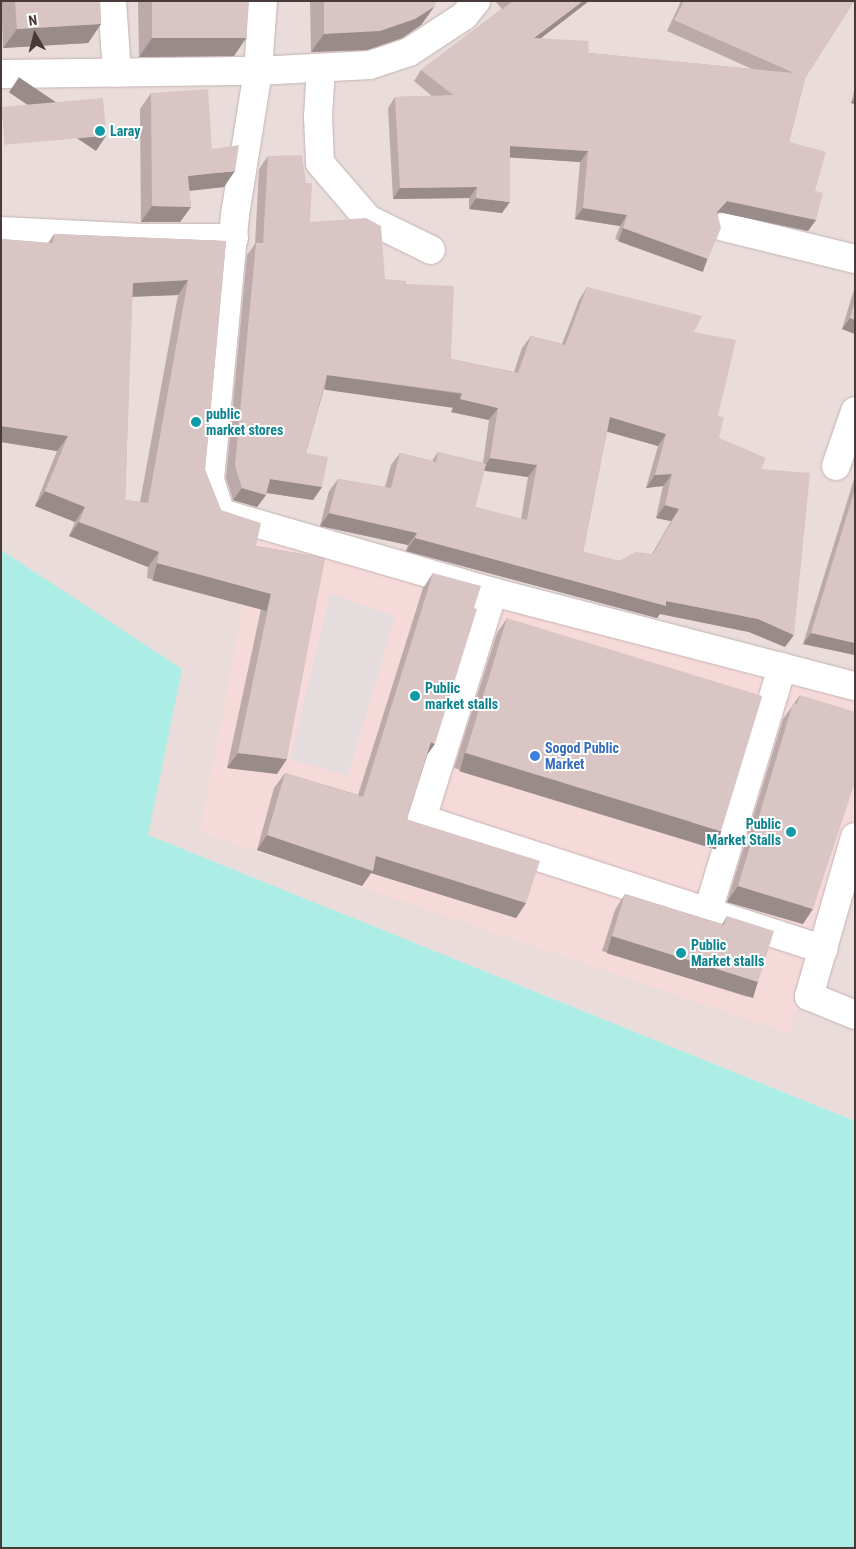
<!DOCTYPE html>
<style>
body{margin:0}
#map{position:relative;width:856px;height:1549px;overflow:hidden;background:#f5edec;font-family:"Roboto Condensed",sans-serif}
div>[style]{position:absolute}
.residential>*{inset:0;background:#e9dcda}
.commercial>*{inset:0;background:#f5dad9}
.industrial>*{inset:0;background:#e5dddd}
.water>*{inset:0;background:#aceee5}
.roads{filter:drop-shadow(0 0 1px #c3b3b1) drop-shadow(0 0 1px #c3b3b1)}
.minor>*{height:28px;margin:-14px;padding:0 14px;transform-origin:14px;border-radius:14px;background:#fff}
.wall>*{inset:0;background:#bbaaa9}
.shaded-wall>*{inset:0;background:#988b89;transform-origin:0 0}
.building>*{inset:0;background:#d9c6c4;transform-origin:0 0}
.dots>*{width:14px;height:14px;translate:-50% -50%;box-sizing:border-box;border:2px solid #fff;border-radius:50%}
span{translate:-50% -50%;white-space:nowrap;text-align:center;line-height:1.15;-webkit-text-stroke:4px #fff;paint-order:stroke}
.culture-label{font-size:14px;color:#0d838f;font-weight:700}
.left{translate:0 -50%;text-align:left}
.right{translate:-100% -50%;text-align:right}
.shop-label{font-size:14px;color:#366cbe;font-weight:700}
.frame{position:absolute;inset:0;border:2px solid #493a39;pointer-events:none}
.north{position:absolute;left:10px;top:10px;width:50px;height:50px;-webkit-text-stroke:4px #fff;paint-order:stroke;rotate:352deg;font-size:14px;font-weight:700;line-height:20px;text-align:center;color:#493a39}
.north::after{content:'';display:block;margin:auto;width:18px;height:22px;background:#493a39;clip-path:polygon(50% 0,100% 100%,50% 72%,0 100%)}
</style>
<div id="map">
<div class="residential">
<div style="clip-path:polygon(1px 1px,855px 1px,855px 1121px,147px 835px,181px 669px,1px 550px)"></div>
</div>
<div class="commercial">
<div style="clip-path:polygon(256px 538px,855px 698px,855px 815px,790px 1034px,200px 832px)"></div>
</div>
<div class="industrial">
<div style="clip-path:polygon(330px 593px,395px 617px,348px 776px,290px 759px)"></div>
</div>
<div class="water">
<div style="clip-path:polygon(1px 550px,182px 669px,148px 835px,855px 1121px,855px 1548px,1px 1548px)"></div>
</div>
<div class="roads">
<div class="minor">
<div style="left:112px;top:1px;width:72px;rotate:86deg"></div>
<div style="left:263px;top:1px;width:70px;rotate:94.1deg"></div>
<div style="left:258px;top:71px;width:146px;rotate:99.1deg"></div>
<div style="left:235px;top:215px;width:266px;rotate:95.4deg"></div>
<div style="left:210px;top:480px;width:35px;rotate:72deg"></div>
<div style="left:221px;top:513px;width:283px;rotate:16.2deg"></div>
<div style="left:493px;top:592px;width:374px;rotate:14.6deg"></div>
<div style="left:321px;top:68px;width:49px;rotate:93.5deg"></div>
<div style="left:318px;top:117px;width:46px;rotate:87.5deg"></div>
<div style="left:320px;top:163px;width:74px;rotate:49.4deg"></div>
<div style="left:368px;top:219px;width:70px;rotate:26.2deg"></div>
<div style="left:1px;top:74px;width:257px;rotate:-0.7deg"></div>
<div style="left:258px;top:71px;width:112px;rotate:-3.1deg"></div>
<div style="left:370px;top:65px;width:41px;rotate:-18.4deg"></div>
<div style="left:409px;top:52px;width:66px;rotate:-33.2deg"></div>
<div style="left:464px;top:16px;width:19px;rotate:-51deg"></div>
<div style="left:724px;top:227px;width:135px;rotate:13.7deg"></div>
<div style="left:1px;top:231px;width:142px;rotate:2.8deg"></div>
<div style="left:143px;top:238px;width:91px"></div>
<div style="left:836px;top:466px;width:58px;rotate:-70.9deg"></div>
<div style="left:493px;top:592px;width:238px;rotate:107.4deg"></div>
<div style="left:422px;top:819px;width:422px;rotate:18deg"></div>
<div style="left:855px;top:837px;width:166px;rotate:106.1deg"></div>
<div style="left:809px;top:996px;width:50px;rotate:22.4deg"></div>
<div style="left:708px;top:911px;width:255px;rotate:-73.1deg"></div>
</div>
</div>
<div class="wall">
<div style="clip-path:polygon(1px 1px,100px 1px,101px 24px,88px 43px,3px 48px)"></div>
<div style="clip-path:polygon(138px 1px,247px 1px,234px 56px,139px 57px)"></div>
<div style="clip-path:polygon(310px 1px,436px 1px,434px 7px,421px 25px,402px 38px,367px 50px,311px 52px)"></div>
<div style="clip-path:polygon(495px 1px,589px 1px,541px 38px,589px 53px,752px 69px,667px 31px,681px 1px,854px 1px,805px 78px,789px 142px,815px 191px,816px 220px,808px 231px,719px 212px,717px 214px,701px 270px,615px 239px,620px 226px,575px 219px,580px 162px,510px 157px,502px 213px,469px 209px,469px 198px,393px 199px,388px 108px,395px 97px,432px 96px,414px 81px,421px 70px,502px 9px)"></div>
<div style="clip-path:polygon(855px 87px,855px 104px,851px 103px)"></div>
<div style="clip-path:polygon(151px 93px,212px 149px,224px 187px,189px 191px,191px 207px,180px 222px,141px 222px,140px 109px)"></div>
<div style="clip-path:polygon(evenodd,268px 156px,310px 222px,385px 279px,406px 284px,451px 359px,514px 372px,522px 348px,531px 336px,562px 344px,579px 300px,587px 287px,694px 332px,718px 416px,719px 438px,761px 469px,785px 647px,749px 632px,660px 614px,657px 618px,406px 551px,408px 545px,320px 526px,329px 491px,338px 479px,385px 487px,391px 465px,400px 453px,432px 461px,438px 452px,483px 463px,489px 420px,451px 412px,453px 406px,324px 389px,306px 453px,322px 487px,313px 500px,267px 493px,266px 495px,257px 507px,233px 500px,226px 478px,247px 255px,255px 244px,259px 169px,268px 156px,607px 431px,658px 446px,646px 488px,663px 486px,656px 518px,671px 521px,652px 554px,619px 561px,583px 552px,607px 431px,268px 156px,484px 471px,528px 477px,521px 519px,475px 507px,484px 471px)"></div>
<div style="clip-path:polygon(evenodd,54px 234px,226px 241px,205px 470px,221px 510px,256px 546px,325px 558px,277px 774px,227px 768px,261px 609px,147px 578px,148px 567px,69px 536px,75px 522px,35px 506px,57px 451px,1px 442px,1px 239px,48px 243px,54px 234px,178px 295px,140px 502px,125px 500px,132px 297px,178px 295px)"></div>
<div style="clip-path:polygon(855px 286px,855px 334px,842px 329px)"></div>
<div style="clip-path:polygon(855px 476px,855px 655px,803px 644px)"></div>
<div style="clip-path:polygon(433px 573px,427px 756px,406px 819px,526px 903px,516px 918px,371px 873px,362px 886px,257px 850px,274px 788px,285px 773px,358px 795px,423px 588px)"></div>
<div style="clip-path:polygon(507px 618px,712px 845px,454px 768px,497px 633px)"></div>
<div style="clip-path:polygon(800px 695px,803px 924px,727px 902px,783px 719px)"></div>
<div style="clip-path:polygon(625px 894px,722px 924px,727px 916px,748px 997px,602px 951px,615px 910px)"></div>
</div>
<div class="shaded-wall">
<div style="clip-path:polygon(583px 1px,589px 1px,527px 49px,534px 38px)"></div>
<div style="clip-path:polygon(434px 7px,421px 25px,402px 38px,367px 50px,311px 52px,324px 34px)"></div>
<div style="clip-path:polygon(101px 24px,88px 43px,3px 48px,17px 29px)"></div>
<div style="clip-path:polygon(247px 37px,234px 56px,139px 57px,152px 38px)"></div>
<div style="clip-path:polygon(855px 98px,855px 104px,851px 103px)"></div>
<div style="left:106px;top:136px;width:18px;height:105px;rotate:124deg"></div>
<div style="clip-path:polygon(510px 146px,588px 151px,580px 162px,502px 157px)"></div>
<div style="clip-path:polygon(235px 171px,224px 187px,177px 192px,188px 176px)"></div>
<div style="clip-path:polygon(477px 187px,469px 198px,393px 199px,400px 188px)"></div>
<div style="clip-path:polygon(476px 198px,510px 202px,502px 213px,469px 209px)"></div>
<div style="clip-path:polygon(727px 201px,816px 220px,808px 231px,719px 212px,709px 223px,717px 212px)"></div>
<div style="clip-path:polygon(152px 206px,191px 207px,180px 222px,141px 222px)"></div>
<div style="clip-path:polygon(583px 208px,627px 215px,620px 226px,575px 219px)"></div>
<div style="left:623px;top:228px;width:90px;height:14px;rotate:20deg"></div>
<div style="clip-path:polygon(188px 280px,178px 295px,123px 297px,133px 283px)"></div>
<div style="clip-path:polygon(850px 318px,855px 320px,855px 334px,842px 329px)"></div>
<div style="left:327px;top:375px;width:136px;height:15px;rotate:8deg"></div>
<div style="clip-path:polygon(460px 399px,498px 408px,489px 420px,451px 412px)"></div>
<div style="clip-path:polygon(610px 417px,666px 434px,658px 446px,601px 430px)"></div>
<div style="clip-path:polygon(1px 426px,68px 436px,57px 451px,1px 442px)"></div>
<div style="clip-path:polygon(490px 458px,537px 465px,528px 477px,482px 470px)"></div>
<div style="clip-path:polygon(672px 474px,663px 486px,646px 488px,655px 475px)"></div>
<div style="clip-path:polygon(270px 479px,322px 487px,313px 500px,261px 492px)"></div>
<div style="clip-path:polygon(242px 488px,266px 495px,257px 507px,233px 500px)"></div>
<div style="clip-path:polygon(45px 491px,85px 507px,75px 522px,35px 506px)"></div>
<div style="clip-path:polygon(665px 505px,679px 509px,671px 521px,656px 518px)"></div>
<div style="clip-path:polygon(329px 513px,417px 533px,408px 545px,320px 526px)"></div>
<div style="clip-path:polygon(79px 522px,159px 552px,148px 567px,69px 536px)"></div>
<div style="clip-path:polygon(415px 538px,666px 601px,758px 619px,794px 635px,785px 647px,749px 632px,660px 614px,657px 618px,406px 551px)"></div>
<div style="left:157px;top:563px;width:118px;height:18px;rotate:15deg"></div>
<div style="clip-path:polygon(811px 633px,855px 643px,855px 655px,803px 644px)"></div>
<div style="clip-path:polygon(431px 742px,435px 744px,424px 759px)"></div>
<div style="clip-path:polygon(238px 753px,287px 759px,277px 774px,227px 768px)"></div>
<div style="left:465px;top:753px;width:268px;height:19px;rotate:17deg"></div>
<div style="clip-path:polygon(267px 835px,376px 856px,526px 903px,516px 918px,371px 873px,362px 886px,257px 850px)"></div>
<div style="clip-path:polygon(738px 886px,813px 909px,803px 924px,727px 902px)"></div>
<div style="left:612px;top:936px;width:153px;height:18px;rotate:17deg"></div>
</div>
<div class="building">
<div style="clip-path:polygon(15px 1px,100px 1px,101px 24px,17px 29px)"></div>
<div style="left:152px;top:1px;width:95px;height:37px"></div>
<div style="clip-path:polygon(324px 1px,436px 1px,434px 7px,415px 19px,380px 31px,324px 34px)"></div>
<div style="clip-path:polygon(513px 1px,583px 1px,534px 38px,588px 41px,589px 53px,794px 73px,674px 20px,684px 1px,854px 1px,805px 78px,789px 142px,826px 152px,815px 191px,823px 193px,816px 220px,727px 201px,717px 212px,721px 228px,708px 259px,623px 228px,627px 215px,583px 208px,588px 151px,510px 146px,510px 202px,476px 198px,477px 187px,400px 188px,395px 97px,453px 95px,421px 70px)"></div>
<div style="clip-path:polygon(208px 89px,212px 149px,239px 145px,235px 171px,188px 176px,191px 207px,152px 206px,151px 93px)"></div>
<div style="left:103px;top:98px;width:38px;height:102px;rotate:85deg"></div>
<div style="clip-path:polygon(evenodd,302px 155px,306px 183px,312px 183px,310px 222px,366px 218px,381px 226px,385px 279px,406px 281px,406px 284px,454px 286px,451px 359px,518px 373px,531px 336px,565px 345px,587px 287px,702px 316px,694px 332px,736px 340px,718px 416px,724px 417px,719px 438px,766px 458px,761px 469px,810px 473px,794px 635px,758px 619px,666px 601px,666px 606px,415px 538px,417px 533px,329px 513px,338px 479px,391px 488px,400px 453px,436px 462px,438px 452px,486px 464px,475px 507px,527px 520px,537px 465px,490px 458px,498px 408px,460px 399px,462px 393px,327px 375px,306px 453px,328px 457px,322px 487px,270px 479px,266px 495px,242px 488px,235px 466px,256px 243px,263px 243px,268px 156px,302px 155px,610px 417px,666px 434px,655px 475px,672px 474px,665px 505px,679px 509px,653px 554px,636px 552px,619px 561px,583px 552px,610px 417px)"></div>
<div style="clip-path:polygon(evenodd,54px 234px,226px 241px,205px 470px,221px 510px,261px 523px,256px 546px,325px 558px,287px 759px,238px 753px,271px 594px,157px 563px,159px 552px,79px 522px,85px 507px,45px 491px,68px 436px,1px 426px,1px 239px,53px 243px,54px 234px,188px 280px,148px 503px,125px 500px,133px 283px,188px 280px)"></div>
<div style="clip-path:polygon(855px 301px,855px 320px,850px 318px)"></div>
<div style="clip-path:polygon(855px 489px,855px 643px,811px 633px)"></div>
<div style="clip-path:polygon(433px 573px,481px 586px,474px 608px,477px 609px,435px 744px,431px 742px,406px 819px,540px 861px,526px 903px,376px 856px,373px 871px,267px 835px,285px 773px,363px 797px)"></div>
<div style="left:507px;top:618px;width:267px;height:141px;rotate:17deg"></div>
<div style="clip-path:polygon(800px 695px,855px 712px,855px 782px,813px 909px,738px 886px,793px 703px,797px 704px)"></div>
<div style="clip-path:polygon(625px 894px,724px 925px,727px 916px,774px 931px,758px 982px,612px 936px)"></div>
</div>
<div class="dots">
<div style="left:100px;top:131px;background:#0f9aa8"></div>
<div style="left:196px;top:422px;background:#0f9aa8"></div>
<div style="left:415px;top:696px;background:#0f9aa8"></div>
<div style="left:535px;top:756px;background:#3f7fe0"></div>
<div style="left:791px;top:832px;background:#0f9aa8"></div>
<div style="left:681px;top:953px;background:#0f9aa8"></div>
</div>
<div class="culture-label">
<span class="left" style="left:110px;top:131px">Laray</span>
<span class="left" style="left:206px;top:422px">public<br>market stores</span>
<span class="left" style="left:425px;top:696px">Public<br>market stalls</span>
<span class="right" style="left:781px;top:832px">Public<br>Market Stalls</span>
<span class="left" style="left:691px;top:953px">Public<br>Market stalls</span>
</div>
<div class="shop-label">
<span class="left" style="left:545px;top:756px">Sogod Public<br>Market</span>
</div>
<div class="frame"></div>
<div class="north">N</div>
</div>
